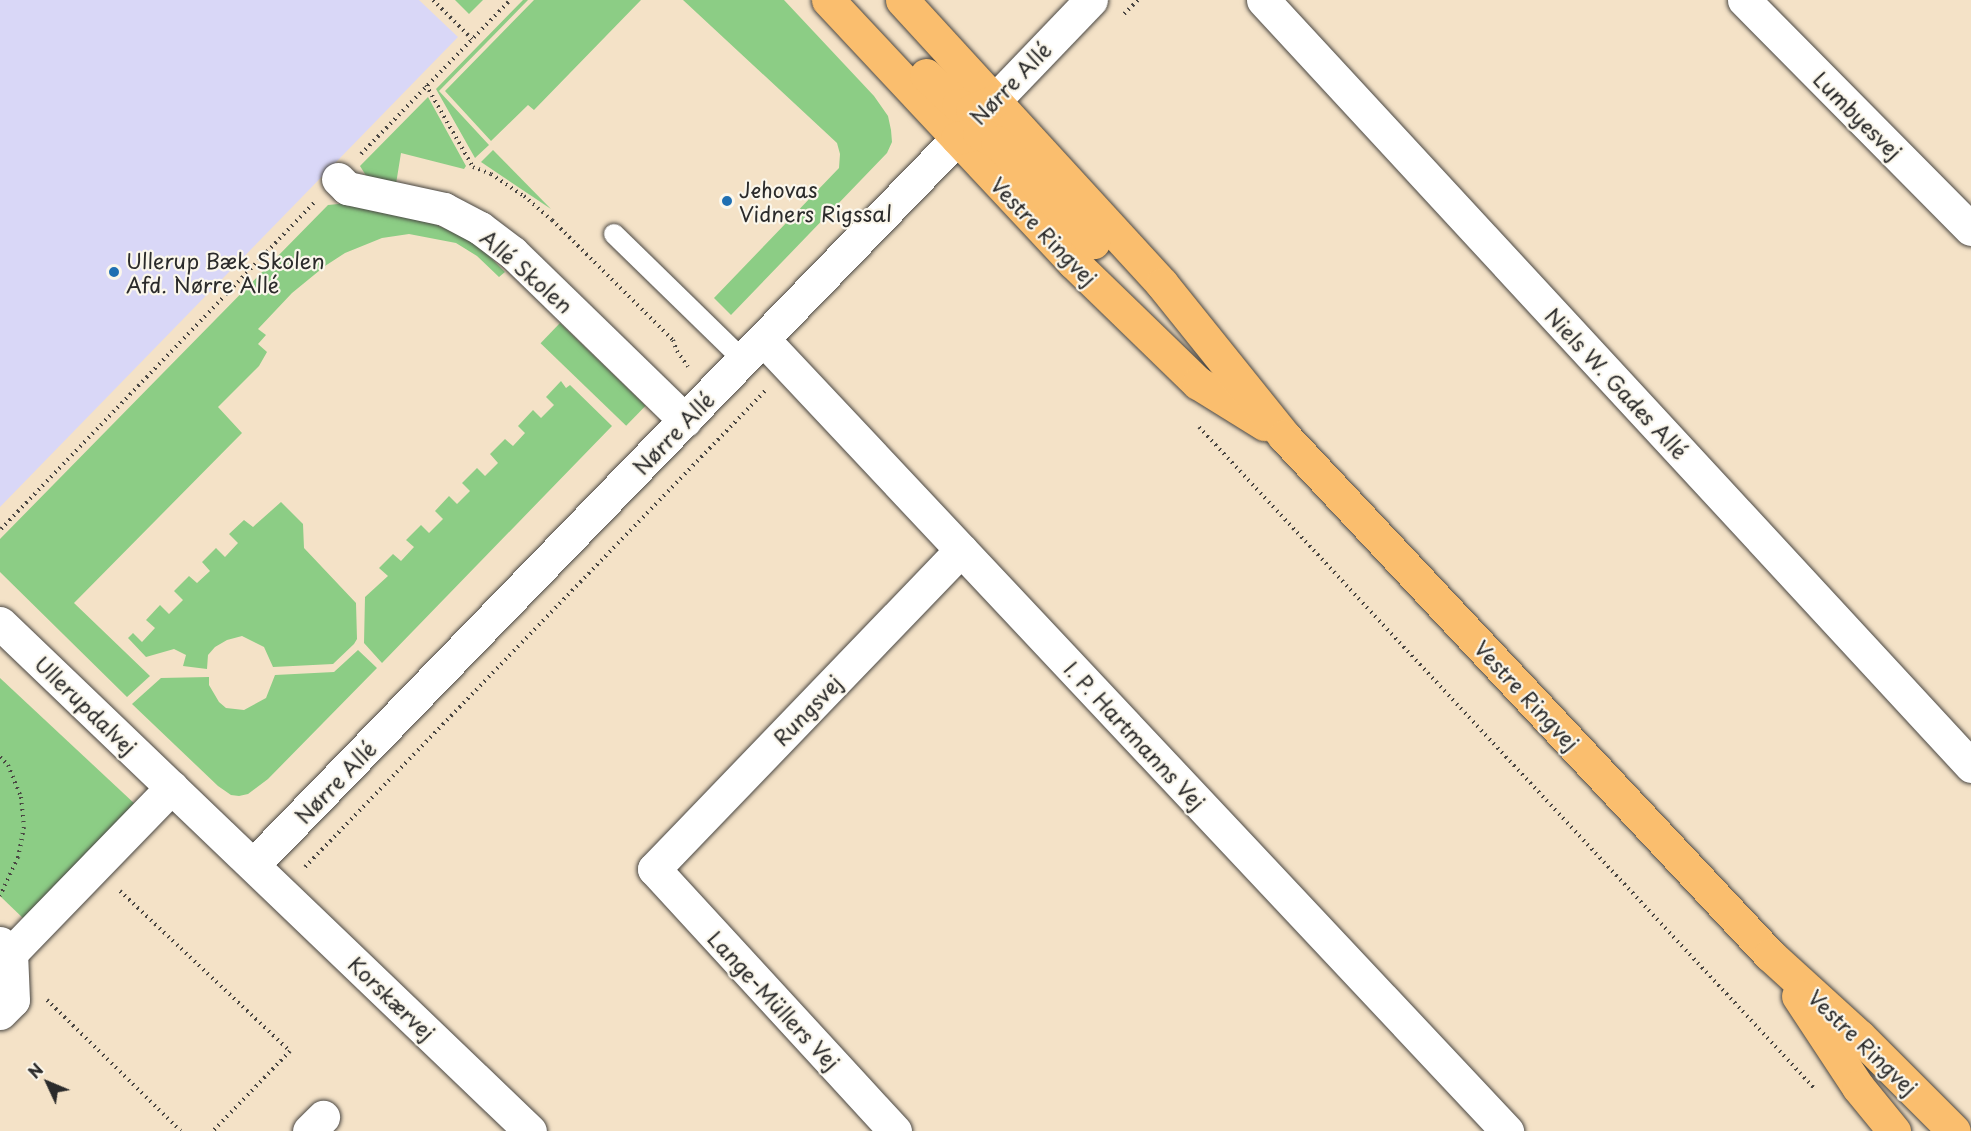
<!DOCTYPE html>
<meta charset="utf-8">
<style>
body{margin:0}
#map{position:relative;width:1971px;height:1131px;overflow:hidden;background:#f4e2c7;font-family:"Playpen Sans",sans-serif}
div>[style]{position:absolute}
.built>*{inset:0;background:#d9d7f7}
.green>*{inset:0;background:#8ccd85;transform-origin:0 0}
.path>*{height:4px;margin-top:-2px;transform-origin:0;background:repeating-linear-gradient(90deg,#494642 0 1.5px,transparent 0 6px)}
.roads{filter:drop-shadow(0 0 2px #494642) drop-shadow(0 0 2px #494642)}
.service>*{height:20px;margin:-10px;padding:0 10px;transform-origin:10px;border-radius:10px;background:#fff}
.minor>*{height:33px;margin:-16.5px;padding:0 16.5px;transform-origin:16.5px;border-radius:16.5px;background:#fff}
.tertiary>*{height:33px;margin:-16.5px;padding:0 16.5px;transform-origin:16.5px;border-radius:16.5px;background:#fff}
.primary>*{height:33px;margin:-16.5px;padding:0 16.5px;transform-origin:16.5px;border-radius:16.5px;background:#fabe6e}
.dots>*{width:16px;height:16px;translate:-50% -50%;box-sizing:border-box;border:3px solid #fbf7ec;border-radius:50%}
span{translate:-50% -50%;white-space:nowrap;text-align:center;line-height:1.15;-webkit-text-stroke:4.5px #fbf7ec;paint-order:stroke}
.street-label{font-size:21px;color:#2b2b2b}
.poi-label{font-size:21px;color:#2b2b2b}
.left{translate:0 -50%;text-align:left}
.north{position:absolute;left:18px;top:1053px;width:60px;height:60px;-webkit-text-stroke:4px #fbf7ec;paint-order:stroke;rotate:314deg;font-size:16px;font-weight:700;line-height:24px;text-align:center;color:#2b2b2b}
.north::after{content:'';display:block;margin:auto;width:21px;height:27px;background:#2b2b2b;clip-path:polygon(50% 0,100% 100%,50% 72%,0 100%)}
</style>
<div id="map">
<div class="built">
<div style="clip-path:polygon(0 0,419px 0,458px 37px,0 507px)"></div>
</div>
<div class="green">
<div style="clip-path:polygon(455px 0,483px 0,469px 14px)"></div>
<div style="clip-path:polygon(523px 0,528px 0,439px 91px,489px 145px,475px 158px,436px 89px)"></div>
<div style="clip-path:polygon(534px 0,641px 0,534px 110px,528px 105px,491px 141px,445px 91px)"></div>
<div style="clip-path:polygon(683px 0,784px 0,874px 96px,888px 116px,891px 130px,892px 142px,887px 153px,731px 315px,714px 298px,839px 168px,840px 154px,837px 143px)"></div>
<div style="clip-path:polygon(428px 97px,466px 166px,464px 169px,401px 153px,396px 184px,370px 182px,360px 166px)"></div>
<div style="clip-path:polygon(493px 150px,551px 209px,481px 162px)"></div>
<div style="clip-path:polygon(348px 203px,406px 212px,460px 235px,482px 249px,505px 272px,499px 277px,477px 256px,456px 243px,409px 234px,382px 238px,345px 253px,325px 266px,292px 293px,258px 329px,266px 335px,258px 344px,267px 352px,259px 366px,218px 407px,242px 433px,74px 603px,150px 676px,127px 697px,0 572px,0 539px,328px 205px)"></div>
<div style="left:560px;top:323px;width:119px;height:28px;rotate:44deg"></div>
<div style="clip-path:polygon(561px 381px,566px 388px,570px 385px,612px 426px,382px 663px,364px 643px,365px 597px,388px 576px,379px 568px,393px 554px,401px 561px,414px 547px,406px 540px,421px 525px,429px 533px,443px 519px,435px 511px,449px 496px,457px 504px,470px 491px,462px 483px,477px 468px,485px 476px,498px 463px,490px 454px,505px 439px,513px 446px,525px 433px,518px 426px,533px 410px,541px 418px,554px 405px,546px 397px)"></div>
<div style="clip-path:polygon(281px 502px,303px 524px,304px 548px,356px 603px,357px 639px,354px 644px,333px 664px,273px 667px,264px 647px,242px 636px,227px 640px,215px 647px,208px 655px,207px 669px,183px 666px,186px 655px,174px 649px,146px 657px,128px 638px,133px 633px,142px 642px,155px 628px,146px 620px,160px 605px,169px 614px,183px 600px,174px 591px,189px 576px,197px 583px,210px 571px,202px 562px,216px 548px,225px 557px,238px 543px,229px 534px,244px 520px,253px 527px)"></div>
<div style="clip-path:polygon(358px 650px,377px 668px,268px 779px,248px 794px,239px 796px,231px 795px,218px 786px,132px 704px,161px 678px,209px 677px,209px 685px,219px 702px,226px 708px,244px 710px,266px 698px,275px 675px,334px 672px)"></div>
<div style="clip-path:polygon(0 678px,136px 805px,26px 921px,0 896px)"></div>
</div>
<div class="path">
<div style="left:433px;top:0;width:55px;rotate:45deg"></div>
<div style="left:1124px;top:14px;width:20px;rotate:-45deg"></div>
<div style="left:426px;top:85px;width:95px;rotate:60.2deg"></div>
<div style="left:473px;top:167px;width:19px;rotate:21deg"></div>
<div style="left:491px;top:174px;width:40px;rotate:34deg"></div>
<div style="left:524px;top:196px;width:37px;rotate:41deg"></div>
<div style="left:552px;top:220px;width:170px;rotate:44.8deg"></div>
<div style="left:673px;top:340px;width:12px;rotate:70deg"></div>
<div style="left:677px;top:351px;width:19px;rotate:55deg"></div>
<div style="left:361px;top:154px;width:214px;rotate:-45.9deg"></div>
<div style="left:1199px;top:427px;width:904px;rotate:47.06deg"></div>
<div style="left:1px;top:529px;width:452px;rotate:-46.2deg"></div>
<div style="left:0;top:757px;width:11px;rotate:45deg"></div>
<div style="left:8px;top:765px;width:35px;rotate:68deg"></div>
<div style="left:21px;top:797px;width:30px;rotate:84deg"></div>
<div style="left:24px;top:827px;width:31px;rotate:101deg"></div>
<div style="left:18px;top:857px;width:43px;rotate:114.8deg"></div>
<div style="left:305px;top:867px;width:662px;rotate:-45.98deg"></div>
<div style="left:120px;top:891px;width:233px;rotate:43.3deg"></div>
<div style="left:290px;top:1051px;width:111px;rotate:133.9deg"></div>
<div style="left:47px;top:1000px;width:187px;rotate:44.4deg"></div>
</div>
<div class="roads">
<div class="service">
<div style="left:614px;top:234px;width:180px;rotate:44.3deg"></div>
</div>
<div class="minor">
<div style="left:1263px;top:0;width:1043px;rotate:47.25deg"></div>
<div style="left:1744px;top:0;width:322px;rotate:45.3deg"></div>
<div style="left:994px;top:101px;width:140px;rotate:-46.2deg"></div>
<div style="left:338px;top:179px;width:13px;rotate:45deg"></div>
<div style="left:347px;top:188px;width:99px;rotate:12.2deg"></div>
<div style="left:444px;top:209px;width:41px;rotate:27.8deg"></div>
<div style="left:480px;top:228px;width:41px;rotate:37.1deg"></div>
<div style="left:513px;top:253px;width:240px;rotate:44.2deg"></div>
<div style="left:763px;top:339px;width:1087px;rotate:46.79deg"></div>
<div style="left:0;top:943px;width:15px;rotate:42deg"></div>
<div style="left:11px;top:953px;width:231px;rotate:-45.9deg"></div>
<div style="left:0;top:1013px;width:18px;rotate:-45deg"></div>
<div style="left:13px;top:1000px;width:47px;rotate:-92.4deg"></div>
<div style="left:309px;top:1131px;width:20px;rotate:-45deg"></div>
<div style="left:895px;top:1131px;width:356px;rotate:-132.6deg"></div>
<div style="left:654px;top:869px;width:443px;rotate:-46.1deg"></div>
</div>
<div class="tertiary">
<div style="left:0;top:623px;width:734px;rotate:43.79deg"></div>
<div style="left:254px;top:864px;width:1039px;rotate:-45.9deg"></div>
</div>
<div class="primary">
<div style="left:828px;top:0;width:359px;rotate:46.9deg"></div>
<div style="left:1073px;top:262px;width:174px;rotate:44.1deg"></div>
<div style="left:1198px;top:383px;width:78px;rotate:31.8deg"></div>
<div style="left:902px;top:0;width:385px;rotate:47.5deg"></div>
<div style="left:1162px;top:284px;width:195px;rotate:51.2deg"></div>
<div style="left:1284px;top:436px;width:711px;rotate:46.88deg"></div>
<div style="left:1770px;top:955px;width:120px;rotate:42.3deg"></div>
<div style="left:1859px;top:1036px;width:134px;rotate:45deg"></div>
<div style="left:926px;top:75px;width:44px;rotate:43.2deg"></div>
<div style="left:958px;top:105px;width:15px;rotate:20deg"></div>
<div style="left:972px;top:110px;width:24px;rotate:-22deg"></div>
<div style="left:957px;top:138px;width:23px;rotate:-13deg"></div>
<div style="left:979px;top:133px;width:20px;rotate:27deg"></div>
<div style="left:997px;top:142px;width:139px;rotate:46.2deg"></div>
<div style="left:1798px;top:996px;width:109px;rotate:56.6deg"></div>
<div style="left:1858px;top:1087px;width:57px;rotate:50.7deg"></div>
</div>
</div>
<div class="dots">
<div style="left:727px;top:201px;background:#1f6fb2"></div>
<div style="left:114px;top:272px;background:#1f6fb2"></div>
</div>
<div class="street-label">
<span style="left:1010px;top:83px;rotate:-46deg">Nørre Allé</span>
<span style="left:1858px;top:115px;rotate:45deg">Lumbyesvej</span>
<span style="left:1044px;top:231px;rotate:46deg">Vestre Ringvej</span>
<span style="left:527px;top:271px;rotate:41deg">Allé Skolen</span>
<span style="left:1617px;top:383px;rotate:47deg">Niels W. Gades Allé</span>
<span style="left:673px;top:433px;rotate:-46deg">Nørre Allé</span>
<span style="left:1527px;top:695px;rotate:47deg">Vestre Ringvej</span>
<span style="left:86px;top:705px;rotate:44deg">Ullerupdalvej</span>
<span style="left:807px;top:710px;rotate:-46deg">Rungsvej</span>
<span style="left:1135px;top:735px;rotate:47deg">I. P. Hartmanns Vej</span>
<span style="left:335px;top:782px;rotate:-46deg">Nørre Allé</span>
<span style="left:392px;top:998px;rotate:44deg">Korskærvej</span>
<span style="left:774px;top:1000px;rotate:47deg">Lange-Müllers Vej</span>
<span style="left:1863px;top:1042px;rotate:44deg">Vestre Ringvej</span>
</div>
<div class="poi-label">
<span class="left" style="left:739px;top:201px">Jehovas<br>Vidners Rigssal</span>
<span class="left" style="left:126px;top:272px">Ullerup Bæk Skolen<br>Afd. Nørre Allé</span>
</div>
<div class="north">N</div>
</div>
